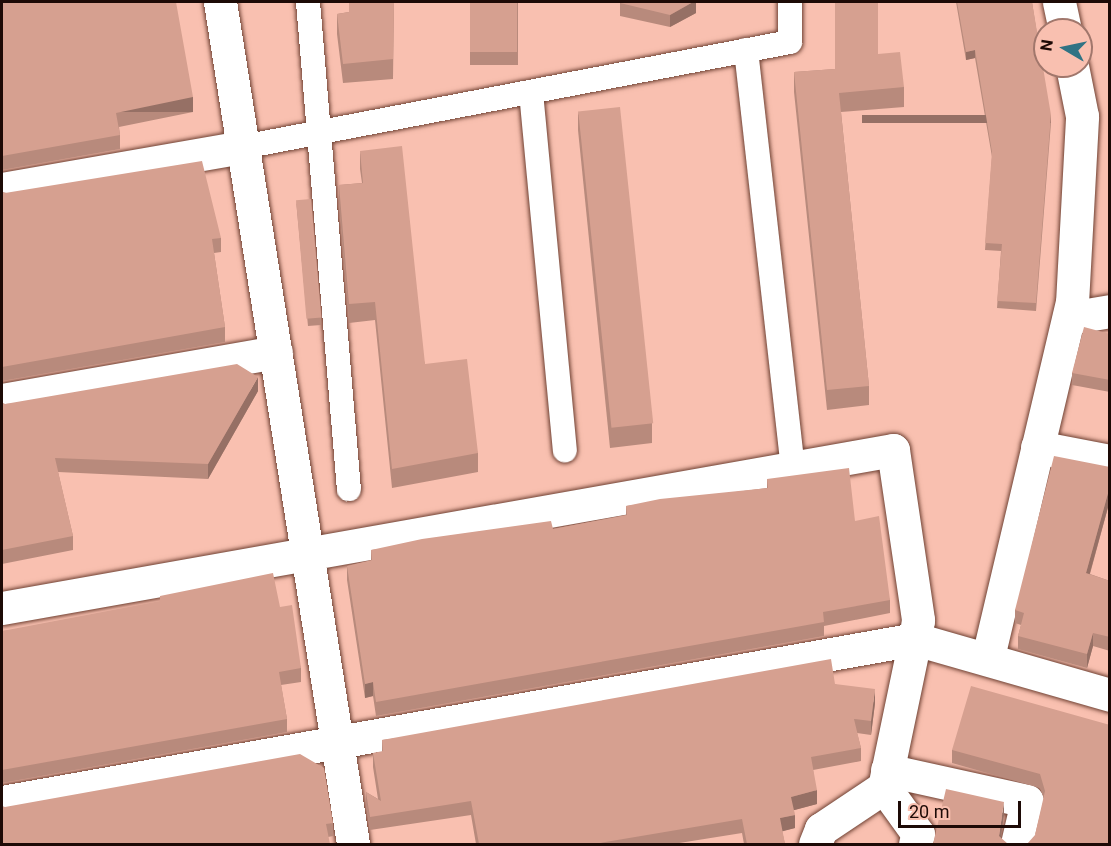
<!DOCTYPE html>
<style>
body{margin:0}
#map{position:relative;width:1111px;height:846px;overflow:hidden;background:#f9c0b0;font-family:Roboto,sans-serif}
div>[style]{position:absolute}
.roads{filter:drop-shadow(0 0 2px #6f4133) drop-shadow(0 0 2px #6f4133)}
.service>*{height:24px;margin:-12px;padding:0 12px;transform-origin:12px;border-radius:12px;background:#fff}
.minor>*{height:33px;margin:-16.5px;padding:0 16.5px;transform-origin:16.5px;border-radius:16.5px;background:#fff}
.tertiary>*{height:33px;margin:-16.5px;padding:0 16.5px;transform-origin:16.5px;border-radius:16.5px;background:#fff}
.wall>*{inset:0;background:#b88a7c;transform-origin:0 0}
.shaded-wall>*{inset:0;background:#967065;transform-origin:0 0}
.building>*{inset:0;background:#d6a090;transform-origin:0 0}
span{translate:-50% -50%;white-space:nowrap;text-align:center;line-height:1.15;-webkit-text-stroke:5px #f9c0b0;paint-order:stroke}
.frame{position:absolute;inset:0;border:3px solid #1d0a06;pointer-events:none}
.north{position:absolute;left:1033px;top:18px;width:60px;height:60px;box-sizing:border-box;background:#f9c0b0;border:2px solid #a1776c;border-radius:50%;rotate:279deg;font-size:16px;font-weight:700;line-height:24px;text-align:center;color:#1d0a06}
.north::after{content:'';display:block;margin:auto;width:21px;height:27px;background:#307384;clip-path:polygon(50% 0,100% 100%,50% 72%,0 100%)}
.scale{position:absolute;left:898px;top:801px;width:123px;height:27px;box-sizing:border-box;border:3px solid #1d0a06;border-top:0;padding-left:8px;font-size:18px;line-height:21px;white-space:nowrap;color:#1d0a06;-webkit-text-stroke:4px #f9c0b0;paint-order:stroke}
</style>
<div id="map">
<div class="roads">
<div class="service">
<div style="left:308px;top:2px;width:489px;rotate:85.2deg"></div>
<div style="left:746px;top:50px;width:421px;rotate:83.6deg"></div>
<div style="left:531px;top:92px;width:360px;rotate:84.6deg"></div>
<div style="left:243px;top:147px;width:557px;rotate:-10.87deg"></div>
<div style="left:790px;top:42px;width:40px;rotate:-90deg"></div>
</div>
<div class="minor">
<div style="left:1059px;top:2px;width:29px;rotate:78deg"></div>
<div style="left:2px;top:189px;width:245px;rotate:-9.9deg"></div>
<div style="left:1069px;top:318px;width:42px;rotate:-9.7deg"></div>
<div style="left:2px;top:400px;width:278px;rotate:-9.9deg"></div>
<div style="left:1037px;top:447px;width:74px;rotate:10.9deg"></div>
<div style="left:2px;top:608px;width:905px;rotate:-10.06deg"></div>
<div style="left:893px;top:450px;width:172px;rotate:81.6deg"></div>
<div style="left:918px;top:620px;width:19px;rotate:99deg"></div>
<div style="left:915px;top:639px;width:151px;rotate:101.8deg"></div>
<div style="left:884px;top:787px;width:76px;rotate:146.3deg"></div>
<div style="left:821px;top:829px;width:16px;rotate:112deg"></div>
<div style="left:988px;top:657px;width:364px;rotate:-76.7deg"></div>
<div style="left:1072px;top:303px;width:187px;rotate:-86.9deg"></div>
<div style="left:1082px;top:116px;width:51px;rotate:-101.3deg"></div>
<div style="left:887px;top:770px;width:143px;rotate:12.5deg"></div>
<div style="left:1027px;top:801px;width:44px;rotate:103.1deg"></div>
<div style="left:884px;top:787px;width:58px;rotate:54.1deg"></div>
<div style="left:918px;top:834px;width:10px;rotate:107deg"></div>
<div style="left:2px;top:802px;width:927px;rotate:-10.12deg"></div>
<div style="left:915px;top:639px;width:203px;rotate:16deg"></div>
</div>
<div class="tertiary">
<div style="left:220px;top:2px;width:852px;rotate:81.02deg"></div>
</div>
</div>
<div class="wall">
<div style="clip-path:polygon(2px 2px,193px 112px,119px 127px,120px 135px,120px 149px,2px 170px)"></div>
<div style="clip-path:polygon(394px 2px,393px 79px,343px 83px,337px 34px,337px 14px,349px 12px)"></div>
<div style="left:470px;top:2px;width:48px;height:63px"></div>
<div style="clip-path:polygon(568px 2px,696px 2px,696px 13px,670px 27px,620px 16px,620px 3px)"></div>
<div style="clip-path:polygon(956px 2px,1032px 2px,1051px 123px,1036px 311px,997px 308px,1001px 251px,985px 250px,992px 157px,975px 58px,966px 60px)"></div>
<div style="clip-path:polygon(878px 54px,904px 87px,904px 107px,841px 112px,869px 386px,869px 405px,827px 410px,794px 92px,794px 72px,835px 69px)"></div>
<div style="clip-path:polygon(578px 111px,652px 423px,652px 443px,610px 448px,578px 130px)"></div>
<div style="clip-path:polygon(360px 151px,425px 364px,478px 453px,478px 472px,392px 488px,375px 320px,349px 323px,339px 204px,339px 185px,362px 183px,360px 169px)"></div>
<div style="clip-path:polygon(2px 192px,221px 238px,221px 252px,214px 253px,225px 327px,225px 342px,2px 381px)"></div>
<div style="clip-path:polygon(296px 200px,321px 318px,321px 325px,308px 326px)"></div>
<div style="clip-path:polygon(1110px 334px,1110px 392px,1072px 385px,1072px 373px)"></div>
<div style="clip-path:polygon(258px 391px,208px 479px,58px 472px,73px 536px,73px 550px,2px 564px,2px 403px,5px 404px)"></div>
<div style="clip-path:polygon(1110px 467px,1110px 500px,1090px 574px,1110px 581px,1110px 651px,1093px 646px,1087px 668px,1018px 649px,1018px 636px,1021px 625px,1015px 623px,1015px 610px)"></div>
<div style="clip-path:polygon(767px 479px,855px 521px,890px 600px,890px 613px,824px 626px,824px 636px,376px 716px,373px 696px,365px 698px,347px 580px,347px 566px,371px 561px,371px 550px,553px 529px,626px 515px,626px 506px,767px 488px)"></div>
<div style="clip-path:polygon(280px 607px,301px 668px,301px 682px,281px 685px,287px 719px,287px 732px,2px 783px,2px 631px)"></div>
<div style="clip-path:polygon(835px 684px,875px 703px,871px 735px,857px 733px,861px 748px,861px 761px,813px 770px,817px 804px,794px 810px,795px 828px,782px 831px,785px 844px,744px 844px,742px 833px,673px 844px,476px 844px,471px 815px,370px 830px,366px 806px,366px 792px,378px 799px,373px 767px,373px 753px,382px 752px,382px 740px)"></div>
<div style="clip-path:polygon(1110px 725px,1035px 835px,1044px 799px,1040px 788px,952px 763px,952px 750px)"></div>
<div style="clip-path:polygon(5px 807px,333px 823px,333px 836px,328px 837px)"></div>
</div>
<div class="shaded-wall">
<div style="clip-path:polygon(693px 2px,696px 2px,696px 13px,670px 27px,670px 15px)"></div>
<div style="clip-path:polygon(975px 50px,975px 58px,966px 60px,966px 52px)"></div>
<div style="left:193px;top:97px;width:15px;height:79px;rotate:90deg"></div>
<div style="left:1051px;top:115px;width:8px;height:189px;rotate:90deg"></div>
<div style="clip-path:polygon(258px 377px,258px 391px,208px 479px,208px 464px)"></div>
<div style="clip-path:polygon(1110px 486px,1110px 500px,1086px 587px,1086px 573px)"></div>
<div style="clip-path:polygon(1093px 633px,1093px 646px,1087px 668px,1087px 654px)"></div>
<div style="clip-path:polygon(373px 682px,373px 696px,365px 698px,365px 684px)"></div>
<div style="clip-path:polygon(875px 689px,875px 703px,871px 735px,871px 721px)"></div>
<div style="clip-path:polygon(817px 790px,817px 804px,791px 811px,791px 797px)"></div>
<div style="clip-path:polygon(1004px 802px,1004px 815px,1000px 844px,999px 836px)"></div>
<div style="clip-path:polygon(795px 815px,795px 828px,780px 832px,780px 818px)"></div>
</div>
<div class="building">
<div style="clip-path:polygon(2px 2px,176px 2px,193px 97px,116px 113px,120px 135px,2px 156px)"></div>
<div style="clip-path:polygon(349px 2px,394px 2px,393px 59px,343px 64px,337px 14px,349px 12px)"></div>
<div style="left:470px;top:2px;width:47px;height:50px"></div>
<div style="clip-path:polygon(621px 2px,693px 2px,670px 15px,620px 3px)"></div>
<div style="clip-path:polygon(835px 2px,878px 2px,878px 54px,900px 52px,904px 87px,839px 93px,869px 386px,827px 390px,794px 72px,835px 69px)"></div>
<div style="clip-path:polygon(957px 2px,1032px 2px,1051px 115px,1036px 303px,997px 301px,1002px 244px,985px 243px,992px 152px,975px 50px,966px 52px)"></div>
<div style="left:620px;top:107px;width:318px;height:42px;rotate:84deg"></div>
<div style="clip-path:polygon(402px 146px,425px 364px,467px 359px,478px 453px,392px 469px,375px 302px,349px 304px,339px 185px,363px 183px,360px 151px)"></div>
<div style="clip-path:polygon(202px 161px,221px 238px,212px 239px,225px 327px,2px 367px,2px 192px,5px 193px)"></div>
<div style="left:311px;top:199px;width:119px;height:15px;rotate:85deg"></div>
<div style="clip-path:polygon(1084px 327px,1110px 334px,1110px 380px,1072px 373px)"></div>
<div style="clip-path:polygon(237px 364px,258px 377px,208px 464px,55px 458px,73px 536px,2px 550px,2px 403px,5px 404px)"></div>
<div style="clip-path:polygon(1054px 456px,1110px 467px,1110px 486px,1086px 573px,1110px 581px,1110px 637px,1093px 633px,1087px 654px,1018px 636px,1024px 613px,1015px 610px)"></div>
<div style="clip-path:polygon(849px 468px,855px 521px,879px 516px,890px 600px,823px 612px,824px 622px,376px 702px,373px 682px,365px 684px,347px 566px,372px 560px,371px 550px,422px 539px,551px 521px,553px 529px,627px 515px,626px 506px,660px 499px,768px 488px,767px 479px)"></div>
<div style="clip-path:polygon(273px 573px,280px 607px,292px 605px,301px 668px,279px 672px,287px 719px,2px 770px,2px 631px,160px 601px,160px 596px)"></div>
<div style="clip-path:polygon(831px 659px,835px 684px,875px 689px,871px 721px,854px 719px,861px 748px,811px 757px,817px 790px,791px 797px,795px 815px,780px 818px,785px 844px,747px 844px,742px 819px,594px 844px,479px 844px,471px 801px,370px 817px,366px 792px,381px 801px,373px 753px,383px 751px,382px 740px)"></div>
<div style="clip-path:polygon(971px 686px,1110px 725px,1110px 844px,1027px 844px,1035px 835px,1045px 791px,1040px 774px,952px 750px)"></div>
<div style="clip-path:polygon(300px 754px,324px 768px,333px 823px,326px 824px,330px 844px,2px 844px,2px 806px,5px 807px)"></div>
<div style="clip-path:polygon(946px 789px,1004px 802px,999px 836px,1008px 844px,933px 844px)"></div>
</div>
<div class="frame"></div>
<div class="north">N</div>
<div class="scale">20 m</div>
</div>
